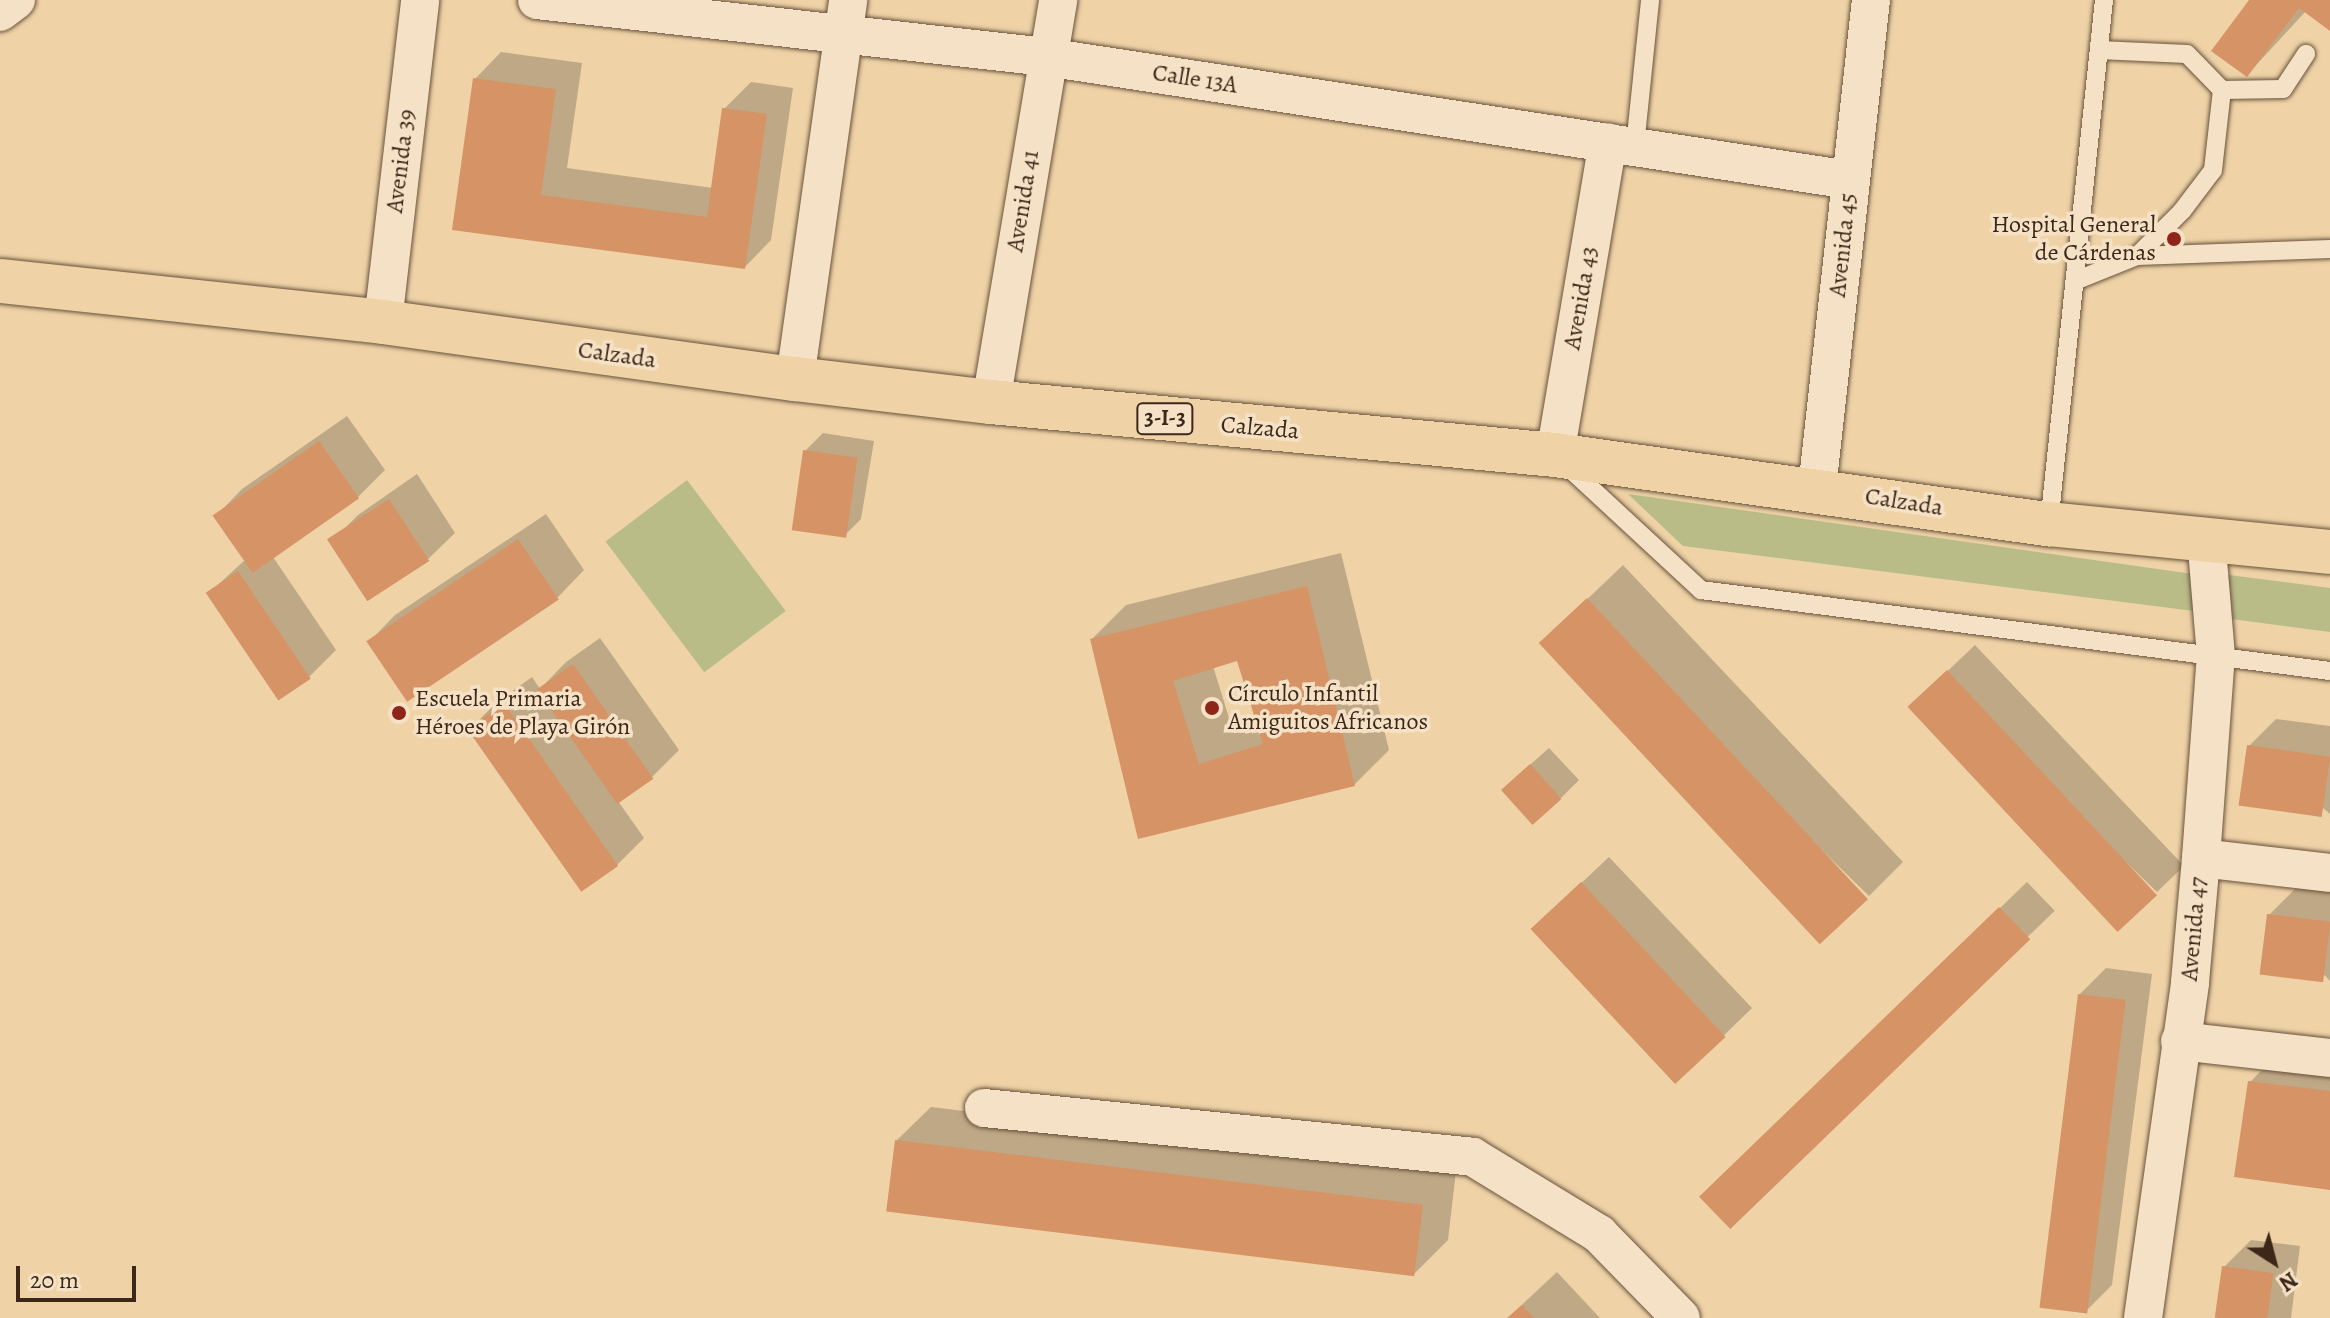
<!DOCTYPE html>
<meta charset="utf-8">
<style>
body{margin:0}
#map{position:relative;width:2330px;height:1318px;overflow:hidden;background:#efd3a7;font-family:Alegreya,serif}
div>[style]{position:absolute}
.green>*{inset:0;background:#b9bc87;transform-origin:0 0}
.shadow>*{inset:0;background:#0003;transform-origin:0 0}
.building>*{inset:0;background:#d69365;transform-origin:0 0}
.roads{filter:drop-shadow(0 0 2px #69523c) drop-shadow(0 0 2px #69523c)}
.service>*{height:18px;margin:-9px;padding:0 9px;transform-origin:9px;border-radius:9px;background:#f5e2c6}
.minor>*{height:38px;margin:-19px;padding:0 19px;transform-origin:19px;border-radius:19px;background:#f5e2c6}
.primary>*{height:44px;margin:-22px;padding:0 22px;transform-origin:22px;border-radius:22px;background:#efd3a7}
.dots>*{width:22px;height:22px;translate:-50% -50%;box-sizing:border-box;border:4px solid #f5e2c6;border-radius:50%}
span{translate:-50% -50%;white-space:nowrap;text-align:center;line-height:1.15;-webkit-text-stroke:7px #f5e2c6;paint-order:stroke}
.shield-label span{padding:2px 6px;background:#f5e2c6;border:2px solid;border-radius:6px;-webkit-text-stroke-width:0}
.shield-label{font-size:22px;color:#3c2718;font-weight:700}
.street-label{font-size:24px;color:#3c2718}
.poi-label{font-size:24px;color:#3c2718}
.right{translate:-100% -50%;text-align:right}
.left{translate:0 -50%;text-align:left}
.north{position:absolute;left:2234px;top:1222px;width:80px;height:80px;-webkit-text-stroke:6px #f5e2c6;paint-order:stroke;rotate:144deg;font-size:22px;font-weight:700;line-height:32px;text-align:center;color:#3c2718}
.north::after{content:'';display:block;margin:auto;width:28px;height:36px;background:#3c2718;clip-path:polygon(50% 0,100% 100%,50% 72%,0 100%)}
.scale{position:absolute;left:16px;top:1266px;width:120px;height:36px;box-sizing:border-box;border:4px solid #3c2718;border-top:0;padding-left:10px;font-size:24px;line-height:28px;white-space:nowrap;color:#3c2718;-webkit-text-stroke:6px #f5e2c6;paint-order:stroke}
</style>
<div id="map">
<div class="green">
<div style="left:687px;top:480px;width:164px;height:102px;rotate:53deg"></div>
<div style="clip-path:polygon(1628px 494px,2193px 574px,2194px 611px,1683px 546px)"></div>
<div style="clip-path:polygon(2213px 573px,2330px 588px,2330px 632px,2194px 614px)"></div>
</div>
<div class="shadow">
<div style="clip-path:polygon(2252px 0,2330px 0,2330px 28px,2306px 11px,2247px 75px)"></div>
<div style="clip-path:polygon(501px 52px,582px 63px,567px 168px,713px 188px,724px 109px,751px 82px,793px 88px,771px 240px,745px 267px,454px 228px,475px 79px)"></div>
<div style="clip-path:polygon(347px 416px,385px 470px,358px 497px,273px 557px,336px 650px,309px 677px,209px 593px,246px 559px,216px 516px,242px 489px)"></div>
<div style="clip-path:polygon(823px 433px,874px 441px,861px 519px,843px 537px,805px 451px)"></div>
<div style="clip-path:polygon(417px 474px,455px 533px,428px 559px,370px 599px,331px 542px,358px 515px)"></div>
<div style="clip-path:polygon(546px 514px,584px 570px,558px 597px,369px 642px,395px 615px)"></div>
<div style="clip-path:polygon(evenodd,1341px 553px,1389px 750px,1354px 785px,1139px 837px,1092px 639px,1126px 605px,1341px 553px,1238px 659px,1258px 723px,1233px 731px,1213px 666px,1238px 659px)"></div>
<div style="clip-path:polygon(1623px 565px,1903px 862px,1869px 896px,1576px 610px)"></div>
<div style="clip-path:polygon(600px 638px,679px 750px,652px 777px,618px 801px,644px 838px,617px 865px,470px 729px,497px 702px,532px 677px,540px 689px,566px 662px)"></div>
<div style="clip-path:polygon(1975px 645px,2184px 866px,2157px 892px,1937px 681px)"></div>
<div style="clip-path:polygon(2276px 719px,2330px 726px,2330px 814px,2249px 746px)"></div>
<div style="clip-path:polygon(1549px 748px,1579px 780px,1561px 798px,1521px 773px)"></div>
<div style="clip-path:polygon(1609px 857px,1752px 1008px,1677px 1081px,1560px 903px)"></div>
<div style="left:2027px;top:882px;width:40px;height:415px;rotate:46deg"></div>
<div style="clip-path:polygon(2296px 888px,2330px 892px,2330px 981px,2269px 915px)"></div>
<div style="clip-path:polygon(2106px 968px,2152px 974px,2112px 1285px,2085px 1312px,2079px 995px)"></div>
<div style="clip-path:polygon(2285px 1047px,2330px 1053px,2330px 1188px,2250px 1082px)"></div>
<div style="clip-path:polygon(931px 1107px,1456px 1171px,1448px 1240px,1413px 1275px,896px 1141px)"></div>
<div style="clip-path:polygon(2251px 1240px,2300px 1246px,2291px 1318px,2217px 1318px,2224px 1267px)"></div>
<div style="clip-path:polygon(1557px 1272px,1600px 1318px,1508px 1318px,1512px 1314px)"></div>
</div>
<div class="building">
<div style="clip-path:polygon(2249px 0,2330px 0,2330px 31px,2299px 8px,2247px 77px,2211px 51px)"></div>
<div style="clip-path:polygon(473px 78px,556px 89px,541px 195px,707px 217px,722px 108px,767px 114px,745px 269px,452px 230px)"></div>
<div style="left:319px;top:441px;width:70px;height:130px;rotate:55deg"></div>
<div style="left:803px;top:450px;width:55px;height:81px;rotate:8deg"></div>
<div style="left:389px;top:499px;width:74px;height:74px;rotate:57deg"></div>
<div style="left:518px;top:539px;width:73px;height:183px;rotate:56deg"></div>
<div style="left:238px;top:571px;width:130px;height:39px;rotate:56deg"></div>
<div style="clip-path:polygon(evenodd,1307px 586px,1355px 786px,1138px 839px,1090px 639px,1307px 586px,1237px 661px,1263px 744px,1199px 764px,1173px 681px,1237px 661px)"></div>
<div style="left:1587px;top:598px;width:412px;height:66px;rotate:47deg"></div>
<div style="left:573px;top:664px;width:140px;height:44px;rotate:55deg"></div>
<div style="left:1947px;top:670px;width:308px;height:54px;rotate:47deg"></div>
<div style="left:504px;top:703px;width:199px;height:45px;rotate:55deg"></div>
<div style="left:2247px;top:745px;width:84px;height:61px;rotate:8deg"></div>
<div style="left:1530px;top:764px;width:47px;height:39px;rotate:48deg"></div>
<div style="left:1581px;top:882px;width:212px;height:69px;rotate:47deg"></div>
<div style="left:1999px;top:907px;width:45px;height:417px;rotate:46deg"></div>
<div style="left:2267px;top:914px;width:64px;height:61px;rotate:7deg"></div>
<div style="left:2078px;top:994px;width:48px;height:316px;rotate:7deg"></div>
<div style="clip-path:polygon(2248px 1081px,2330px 1091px,2330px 1190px,2234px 1177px)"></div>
<div style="left:895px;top:1140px;width:532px;height:72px;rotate:7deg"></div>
<div style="left:2222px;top:1266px;width:52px;height:52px;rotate:8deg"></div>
<div style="clip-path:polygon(1522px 1305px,1534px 1318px,1507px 1318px)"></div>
</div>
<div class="roads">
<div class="service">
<div style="left:2099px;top:50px;width:88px;rotate:2.6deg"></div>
<div style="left:2187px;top:54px;width:50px;rotate:45.8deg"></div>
<div style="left:2222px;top:90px;width:61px;rotate:-0.9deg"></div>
<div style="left:2283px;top:89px;width:42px;rotate:-56.7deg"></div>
<div style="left:1635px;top:146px;width:147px;rotate:-84.1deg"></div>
<div style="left:2137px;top:256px;width:193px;rotate:-2.1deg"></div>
<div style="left:2075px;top:281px;width:67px;rotate:-22deg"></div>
<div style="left:2137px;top:256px;width:64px;rotate:-45deg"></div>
<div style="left:2182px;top:211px;width:51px;rotate:-52.9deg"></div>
<div style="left:2213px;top:170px;width:81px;rotate:-83.6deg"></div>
<div style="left:1567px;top:466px;width:183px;rotate:42.8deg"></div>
<div style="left:1701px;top:590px;width:634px;rotate:7.34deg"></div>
<div style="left:2049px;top:524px;width:527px;rotate:-84.01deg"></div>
</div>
<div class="minor">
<div style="left:537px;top:0;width:512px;rotate:6.39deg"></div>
<div style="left:1046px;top:57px;width:813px;rotate:8.7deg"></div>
<div style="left:0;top:12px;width:20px;rotate:-37deg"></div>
<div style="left:383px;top:322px;width:324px;rotate:-83.4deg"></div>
<div style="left:795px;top:379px;width:383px;rotate:-82deg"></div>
<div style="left:991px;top:402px;width:408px;rotate:-80.5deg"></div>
<div style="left:1555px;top:455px;width:317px;rotate:-80.4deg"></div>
<div style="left:1817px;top:489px;width:492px;rotate:-83.7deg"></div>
<div style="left:2201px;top:858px;width:130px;rotate:6.6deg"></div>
<div style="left:2180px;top:1041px;width:151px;rotate:6.5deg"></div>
<div style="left:984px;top:1108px;width:491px;rotate:5.7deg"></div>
<div style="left:1473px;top:1157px;width:148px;rotate:31.4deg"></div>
<div style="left:1599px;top:1234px;width:117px;rotate:45.7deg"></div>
<div style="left:2143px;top:1318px;width:339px;rotate:-82deg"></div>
<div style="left:2190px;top:982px;width:124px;rotate:-84.9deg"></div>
<div style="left:2201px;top:858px;width:203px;rotate:-85.8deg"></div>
<div style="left:2216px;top:656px;width:118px;rotate:-94.8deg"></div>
</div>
<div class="primary">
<div style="left:0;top:281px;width:385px;rotate:6.1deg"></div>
<div style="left:383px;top:322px;width:416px;rotate:7.9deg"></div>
<div style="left:795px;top:379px;width:197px;rotate:6.7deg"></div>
<div style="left:991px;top:402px;width:566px;rotate:5.37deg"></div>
<div style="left:1555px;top:455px;width:499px;rotate:8deg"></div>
<div style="left:2049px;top:524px;width:282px;rotate:5.7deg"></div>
</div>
</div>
<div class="dots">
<div style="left:2174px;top:239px;background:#8f2418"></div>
<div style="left:1212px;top:708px;background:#8f2418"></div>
<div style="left:399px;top:713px;background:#8f2418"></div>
</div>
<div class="shield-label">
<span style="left:1165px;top:419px">3-I-3</span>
</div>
<div class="street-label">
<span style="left:1195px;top:79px;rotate:9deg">Calle 13A</span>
<span style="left:401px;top:161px;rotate:-83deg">Avenida 39</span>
<span style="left:1023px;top:201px;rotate:-81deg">Avenida 41</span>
<span style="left:1843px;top:245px;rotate:-84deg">Avenida 45</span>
<span style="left:1581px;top:298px;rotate:-80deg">Avenida 43</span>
<span style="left:617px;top:355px;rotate:8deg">Calzada</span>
<span style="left:1260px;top:428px;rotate:5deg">Calzada</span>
<span style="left:1904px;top:502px;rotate:9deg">Calzada</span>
<span style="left:2194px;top:929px;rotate:-85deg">Avenida 47</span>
</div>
<div class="poi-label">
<span class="right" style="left:2156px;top:239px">Hospital General<br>de Cárdenas</span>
<span class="left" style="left:1228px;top:708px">Círculo Infantil<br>Amiguitos Africanos</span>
<span class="left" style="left:415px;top:713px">Escuela Primaria<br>Héroes de Playa Girón</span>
</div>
<div class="north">N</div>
<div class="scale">20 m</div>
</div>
